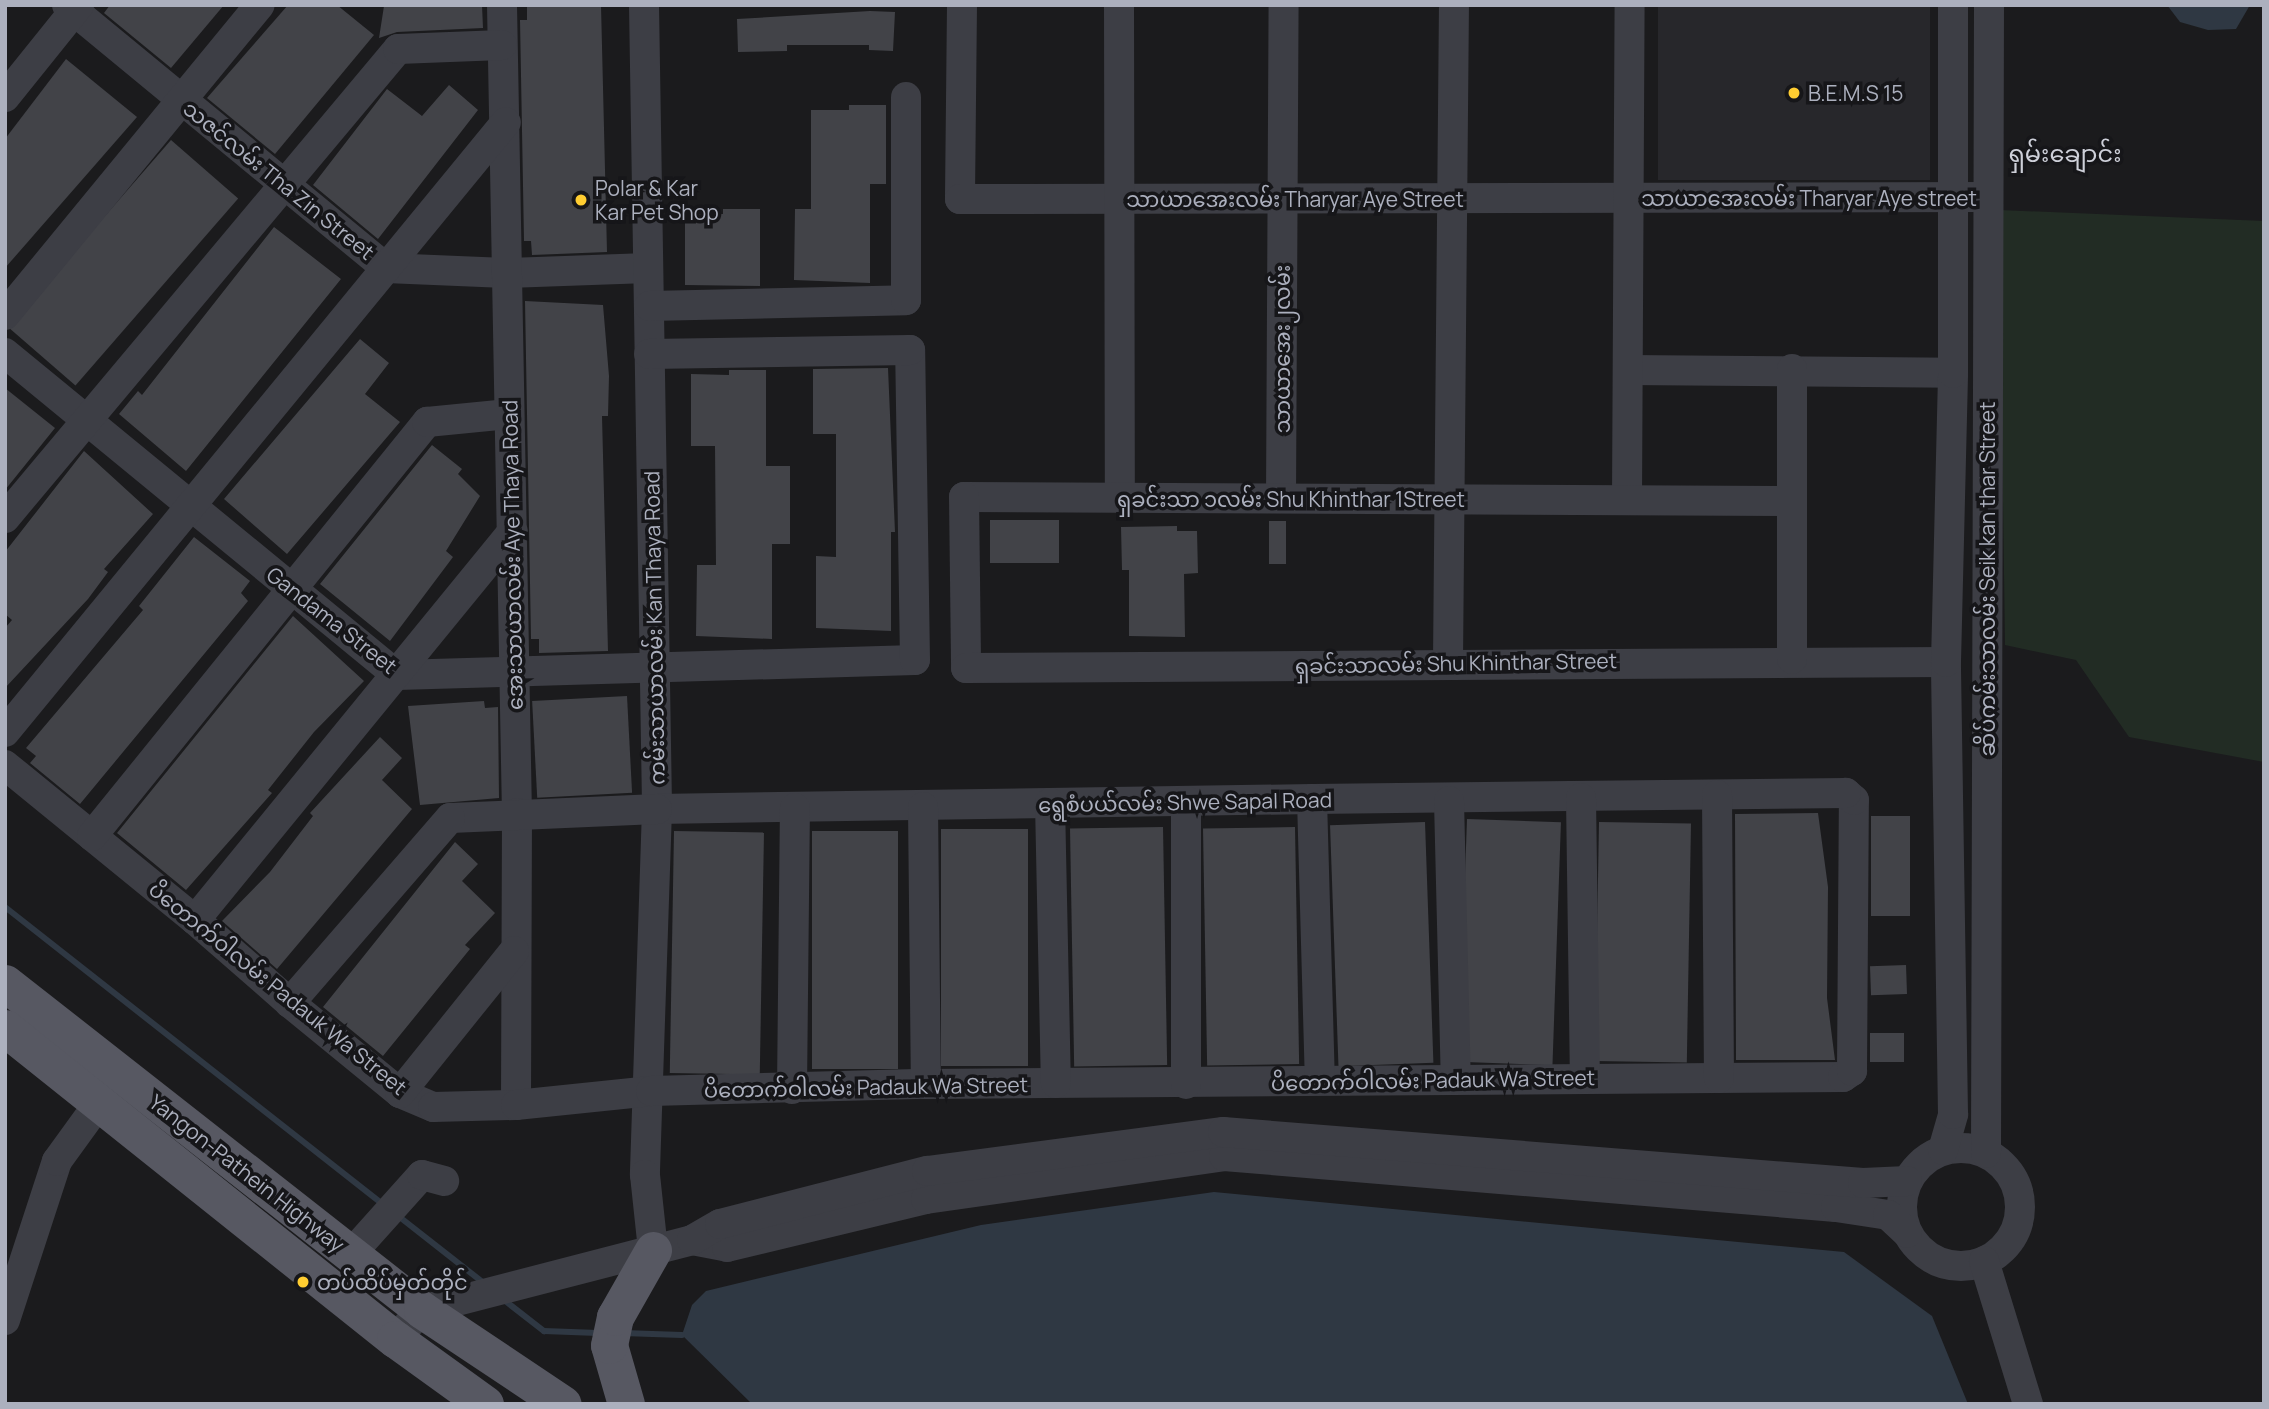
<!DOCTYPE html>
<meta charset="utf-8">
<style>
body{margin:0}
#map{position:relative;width:2269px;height:1409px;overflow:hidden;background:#1b1b1d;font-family:Manrope,"Noto Sans Myanmar",sans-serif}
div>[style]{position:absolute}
.built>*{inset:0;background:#27272b;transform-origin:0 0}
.green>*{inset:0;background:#222c24}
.water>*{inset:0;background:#2f3843}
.stream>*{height:6px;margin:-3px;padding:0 3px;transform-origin:3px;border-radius:3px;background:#2f3843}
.building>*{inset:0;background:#424348;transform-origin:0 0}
.minor>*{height:30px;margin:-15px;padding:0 15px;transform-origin:15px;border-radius:15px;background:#3d3e45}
.minor>.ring{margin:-15px;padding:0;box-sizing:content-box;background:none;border:30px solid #3d3e45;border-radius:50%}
.major>*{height:37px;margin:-18.5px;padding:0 18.5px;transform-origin:18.5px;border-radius:18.5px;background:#575862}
.dots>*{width:19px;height:19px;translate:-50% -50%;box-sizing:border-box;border:4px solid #161619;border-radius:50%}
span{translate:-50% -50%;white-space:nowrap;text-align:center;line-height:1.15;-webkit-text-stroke:7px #161619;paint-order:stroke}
.poi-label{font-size:21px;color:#acb0be}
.left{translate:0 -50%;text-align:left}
.street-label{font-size:21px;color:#acb0be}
.quarter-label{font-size:24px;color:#ced0d9}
.frame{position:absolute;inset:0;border:7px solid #acb0be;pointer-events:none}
</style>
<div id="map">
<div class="built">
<div style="left:1658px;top:5px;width:272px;height:175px"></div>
</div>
<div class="green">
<div style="clip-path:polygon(1999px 210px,2264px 221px,2264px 762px,2129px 737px,2076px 660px,2005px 645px)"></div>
</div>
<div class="water">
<div style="clip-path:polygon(2167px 5px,2250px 5px,2236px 29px,2208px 30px,2180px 22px)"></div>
<div style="clip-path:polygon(1214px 1192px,1844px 1252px,1932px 1316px,1968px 1404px,752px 1404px,682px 1335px,692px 1305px,706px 1291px,981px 1225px)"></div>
</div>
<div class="stream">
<div style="left:5px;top:907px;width:481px;rotate:38.2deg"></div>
<div style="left:397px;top:1215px;width:112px;rotate:38.1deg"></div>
<div style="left:504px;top:1300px;width:51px;rotate:37.8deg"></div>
<div style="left:544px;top:1331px;width:54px;rotate:2.1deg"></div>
<div style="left:623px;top:1333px;width:59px;rotate:1.9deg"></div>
</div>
<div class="building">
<div style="clip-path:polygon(110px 5px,224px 5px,171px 68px,104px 13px)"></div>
<div style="clip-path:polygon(288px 5px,337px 5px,374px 35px,275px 154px,207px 98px)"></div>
<div style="clip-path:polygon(398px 5px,482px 5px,483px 28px,397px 32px,379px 38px,384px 6px)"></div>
<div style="clip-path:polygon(527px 5px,601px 5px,607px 252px,532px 255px,531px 241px,524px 241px,520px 20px,527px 20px)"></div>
<div style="clip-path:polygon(870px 11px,895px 12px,893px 51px,869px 50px,869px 45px,787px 45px,787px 51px,738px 52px,737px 19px)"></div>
<div style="clip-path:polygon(66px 59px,137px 117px,5px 268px,5px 139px)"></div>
<div style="clip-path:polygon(449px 85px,478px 110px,378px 239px,313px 185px,387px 89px,422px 116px)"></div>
<div style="clip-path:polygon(849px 105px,886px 105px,886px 184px,870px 184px,870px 283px,794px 280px,795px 209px,811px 209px,811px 110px,849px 110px)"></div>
<div style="left:171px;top:140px;width:89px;height:248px;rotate:41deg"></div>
<div style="clip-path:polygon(723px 209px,760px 209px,760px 286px,685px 285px,685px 214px,723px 214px)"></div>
<div style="clip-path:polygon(274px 227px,341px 279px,186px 471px,119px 414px,138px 391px,142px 395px)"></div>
<div style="clip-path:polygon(525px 301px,603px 305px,609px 376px,608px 416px,602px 416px,608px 651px,539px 653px,539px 639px,531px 639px)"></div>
<div style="clip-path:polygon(360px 339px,389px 363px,365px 394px,400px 422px,287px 554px,224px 499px)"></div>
<div style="clip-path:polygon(888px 368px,895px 532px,891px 532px,891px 631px,816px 628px,816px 556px,836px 557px,836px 434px,813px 434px,813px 369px)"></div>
<div style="clip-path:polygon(729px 370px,766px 370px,766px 466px,790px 466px,790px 544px,772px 544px,772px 639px,696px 636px,697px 565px,716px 565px,715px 446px,691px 446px,691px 374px,729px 375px)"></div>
<div style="clip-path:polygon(5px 388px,55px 428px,5px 490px)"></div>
<div style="clip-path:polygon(432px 445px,462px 469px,458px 474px,480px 496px,446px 551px,453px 557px,390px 641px,320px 584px)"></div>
<div style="clip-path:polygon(84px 451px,153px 514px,104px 569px,108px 572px,88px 599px,5px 688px,5px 628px,12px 620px,5px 614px,5px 552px)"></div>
<div style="left:1059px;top:520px;width:43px;height:69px;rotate:90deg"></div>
<div style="left:1269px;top:521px;width:17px;height:43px"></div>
<div style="clip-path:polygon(1177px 526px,1177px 531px,1197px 531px,1198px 573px,1184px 574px,1185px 637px,1129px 636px,1129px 570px,1122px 570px,1121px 527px)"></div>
<div style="clip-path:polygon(194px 537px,250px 581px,241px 593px,248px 601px,80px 804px,30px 763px,36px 756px,26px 748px,143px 610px,139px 606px)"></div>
<div style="clip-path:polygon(293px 616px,364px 681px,314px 732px,268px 790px,272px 793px,186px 890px,117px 833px)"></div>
<div style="left:627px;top:696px;width:97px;height:95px;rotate:87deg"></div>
<div style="clip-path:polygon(484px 701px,485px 708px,498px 707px,499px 798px,420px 805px,408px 706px)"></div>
<div style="clip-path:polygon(380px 737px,402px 758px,382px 780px,412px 809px,277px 969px,222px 921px,270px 872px,313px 816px,310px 813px)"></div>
<div style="clip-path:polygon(1818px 813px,1828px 887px,1827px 998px,1835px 1060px,1736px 1060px,1735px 814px)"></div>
<div style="left:1910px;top:816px;width:100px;height:39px;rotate:90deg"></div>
<div style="left:1467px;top:819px;width:94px;height:243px;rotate:2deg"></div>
<div style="left:1425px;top:822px;width:241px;height:95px;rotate:88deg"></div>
<div style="left:1599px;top:822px;width:92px;height:239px;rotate:1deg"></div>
<div style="left:1163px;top:827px;width:238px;height:93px;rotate:89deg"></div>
<div style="left:1295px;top:827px;width:237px;height:92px;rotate:89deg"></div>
<div style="left:941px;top:829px;width:87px;height:237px"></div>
<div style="left:674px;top:831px;width:90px;height:242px;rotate:1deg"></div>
<div style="left:812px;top:831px;width:86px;height:238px"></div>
<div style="clip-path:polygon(455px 842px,478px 864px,462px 881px,495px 913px,465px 945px,470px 949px,383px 1056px,323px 1007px)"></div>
<div style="left:1906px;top:965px;width:29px;height:36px;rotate:88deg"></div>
<div style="left:1870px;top:1033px;width:34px;height:29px"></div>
</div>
<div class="minor">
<div style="left:67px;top:5px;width:413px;rotate:39.5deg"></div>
<div style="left:386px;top:268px;width:120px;rotate:2.4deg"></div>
<div style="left:506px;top:273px;width:142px;rotate:-2deg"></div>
<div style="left:502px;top:5px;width:808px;rotate:88.94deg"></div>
<div style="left:517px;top:813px;width:292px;rotate:90.2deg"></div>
<div style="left:644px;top:5px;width:804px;rotate:89.07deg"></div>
<div style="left:657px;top:809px;width:366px;rotate:91.9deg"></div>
<div style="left:645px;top:1175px;width:75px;rotate:83.9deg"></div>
<div style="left:962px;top:5px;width:194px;rotate:90.6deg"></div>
<div style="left:960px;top:199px;width:1028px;rotate:-0.11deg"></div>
<div style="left:1119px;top:5px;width:493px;rotate:89.9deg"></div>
<div style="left:5px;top:97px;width:118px;rotate:-51.2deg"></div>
<div style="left:649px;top:306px;width:257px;rotate:-1.3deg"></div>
<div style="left:906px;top:300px;width:203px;rotate:-90deg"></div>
<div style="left:5px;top:315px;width:401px;rotate:-50.6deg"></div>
<div style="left:5px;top:353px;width:507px;rotate:39.4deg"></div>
<div style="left:397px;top:675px;width:518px;rotate:-1.66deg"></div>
<div style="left:915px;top:660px;width:310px;rotate:-90.9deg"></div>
<div style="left:910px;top:350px;width:261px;rotate:179.1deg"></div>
<div style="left:1628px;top:370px;width:325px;rotate:0.5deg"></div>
<div style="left:1281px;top:498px;width:493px;rotate:-89.7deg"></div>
<div style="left:1627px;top:500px;width:495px;rotate:-89.7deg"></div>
<div style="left:1790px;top:501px;width:826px;rotate:-179.72deg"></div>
<div style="left:964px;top:497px;width:171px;rotate:89.3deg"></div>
<div style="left:966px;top:668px;width:980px;rotate:-0.35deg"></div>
<div style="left:5px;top:518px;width:612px;rotate:-50.04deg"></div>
<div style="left:398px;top:49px;width:104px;rotate:-2.2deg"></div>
<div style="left:1792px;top:659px;width:290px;rotate:-90deg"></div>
<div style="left:1448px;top:662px;width:657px;rotate:-89.48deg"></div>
<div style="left:5px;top:732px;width:789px;rotate:-50.6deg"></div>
<div style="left:5px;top:765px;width:245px;rotate:39.2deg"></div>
<div style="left:195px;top:920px;width:126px;rotate:41.1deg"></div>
<div style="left:290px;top:1003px;width:142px;rotate:39.3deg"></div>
<div style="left:400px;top:1093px;width:36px;rotate:23deg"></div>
<div style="left:433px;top:1107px;width:83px;rotate:-1.4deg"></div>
<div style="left:516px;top:1105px;width:136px;rotate:-5.9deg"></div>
<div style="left:651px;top:1091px;width:275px;rotate:-1.5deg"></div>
<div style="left:926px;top:1084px;width:917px;rotate:-0.44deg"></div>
<div style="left:1843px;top:1077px;width:11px;rotate:-34deg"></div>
<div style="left:1852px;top:1071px;width:271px;rotate:-89.6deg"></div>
<div style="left:1854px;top:800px;width:11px;rotate:-139deg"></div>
<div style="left:1846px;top:793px;width:534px;rotate:179.36deg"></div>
<div style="left:1312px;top:799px;width:655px;rotate:179.13deg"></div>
<div style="left:657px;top:809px;width:207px;rotate:177.5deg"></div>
<div style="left:450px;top:818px;width:245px;rotate:130.9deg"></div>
<div style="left:1717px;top:795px;width:283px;rotate:89.6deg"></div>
<div style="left:1581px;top:798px;width:280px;rotate:89.2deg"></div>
<div style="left:1312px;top:799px;width:281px;rotate:88.4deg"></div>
<div style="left:1449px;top:801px;width:278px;rotate:88.6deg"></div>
<div style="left:1050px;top:803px;width:280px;rotate:88.8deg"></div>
<div style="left:923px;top:807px;width:277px;rotate:89.4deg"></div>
<div style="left:92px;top:836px;width:533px;rotate:-51.02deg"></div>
<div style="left:427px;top:422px;width:82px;rotate:-5.6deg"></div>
<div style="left:195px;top:920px;width:502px;rotate:-50.73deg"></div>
<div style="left:1186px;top:1084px;width:283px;rotate:-90deg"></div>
<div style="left:792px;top:1089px;width:281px;rotate:-89.4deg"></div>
<div style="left:400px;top:1093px;width:182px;rotate:-51.2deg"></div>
<div class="ring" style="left:1902px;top:1148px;width:88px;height:88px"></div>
<div style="left:1943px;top:1150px;width:37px;rotate:-74deg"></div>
<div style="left:1953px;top:1114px;width:452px;rotate:-90.9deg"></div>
<div style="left:1946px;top:662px;width:289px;rotate:-88.6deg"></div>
<div style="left:1953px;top:373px;width:368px;rotate:-90deg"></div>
<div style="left:1986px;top:1153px;width:1148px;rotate:-89.85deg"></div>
<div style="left:692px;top:1240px;width:36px;rotate:11deg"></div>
<div style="left:727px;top:1247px;width:205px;rotate:-13.6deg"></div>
<div style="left:926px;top:1199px;width:301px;rotate:-8.2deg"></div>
<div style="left:1224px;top:1156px;width:614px;rotate:4.76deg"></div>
<div style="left:1836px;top:1207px;width:53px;rotate:8.7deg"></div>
<div style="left:1888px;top:1215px;width:26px;rotate:43deg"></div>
<div style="left:351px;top:1254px;width:106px;rotate:-48.1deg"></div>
<div style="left:422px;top:1175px;width:23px;rotate:15deg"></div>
<div style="left:1984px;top:1261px;width:150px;rotate:72.9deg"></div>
<div style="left:5px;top:1320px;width:167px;rotate:-71.9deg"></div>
<div style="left:57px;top:1161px;width:72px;rotate:-54.1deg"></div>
<div style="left:395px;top:1339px;width:40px;rotate:-47deg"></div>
<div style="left:422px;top:1310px;width:279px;rotate:-14.5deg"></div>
<div style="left:692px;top:1240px;width:32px;rotate:-30deg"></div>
<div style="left:720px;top:1224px;width:214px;rotate:-14.4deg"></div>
<div style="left:927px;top:1171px;width:299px;rotate:-7.5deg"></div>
<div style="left:1223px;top:1132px;width:642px;rotate:4.56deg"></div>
<div style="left:1863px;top:1183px;width:44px;rotate:-2.6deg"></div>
</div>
<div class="major">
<div style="left:5px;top:983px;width:530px;rotate:38.1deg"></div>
<div style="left:422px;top:1310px;width:169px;rotate:33.7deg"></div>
<div style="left:5px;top:1028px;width:499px;rotate:38.6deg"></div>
<div style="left:395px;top:1339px;width:111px;rotate:35.8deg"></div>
<div style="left:626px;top:1404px;width:61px;rotate:-106.1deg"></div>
<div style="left:609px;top:1345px;width:29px;rotate:-78deg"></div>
<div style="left:615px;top:1317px;width:77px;rotate:-60.4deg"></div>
</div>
<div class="dots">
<div style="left:1794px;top:93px;background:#ffcd31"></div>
<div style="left:581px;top:200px;background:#ffcd31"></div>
<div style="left:303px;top:1282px;background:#ffcd31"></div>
</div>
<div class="poi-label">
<span class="left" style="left:1808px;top:93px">B.E.M.S 15</span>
<span class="left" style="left:595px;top:200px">Polar &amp; Kar<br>Kar Pet Shop</span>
<span class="left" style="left:317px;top:1282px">တပ်ထိပ်မှတ်တိုင်</span>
</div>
<div class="street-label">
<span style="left:279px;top:180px;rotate:39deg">သဇင်လမ်း Tha Zin Street</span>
<span style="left:1809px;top:198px">သာယာအေးလမ်း Tharyar Aye street</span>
<span style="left:1295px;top:199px">သာယာအေးလမ်း Tharyar Aye Street</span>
<span style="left:1282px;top:349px;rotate:-90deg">သာယာအေး၂လမ်း</span>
<span style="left:1291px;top:499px">ရှခင်းသာ ၁လမ်း Shu Khinthar 1Street</span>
<span style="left:512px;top:555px;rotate:-91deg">အေးသာယာလမ်း Aye Thaya Road</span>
<span style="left:1987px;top:579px;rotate:-90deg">ဆိပ်ကမ်းသာလမ်း Seik kan thar Street</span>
<span style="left:332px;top:620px;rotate:38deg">Gandama Street</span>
<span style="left:654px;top:628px;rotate:-91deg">ကမ်းသာယာလမ်း Kan Thaya Road</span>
<span style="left:1456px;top:663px;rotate:-1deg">ရှခင်းသာလမ်း Shu Khinthar Street</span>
<span style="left:1185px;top:802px;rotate:-1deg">ရွေစံပယ်လမ်း Shwe Sapal Road</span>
<span style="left:278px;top:988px;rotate:39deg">ပိတောက်ဝါလမ်း Padauk Wa Street</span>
<span style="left:1433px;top:1080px;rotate:-1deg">ပိတောက်ဝါလမ်း Padauk Wa Street</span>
<span style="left:866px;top:1087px;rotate:-1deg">ပိတောက်ဝါလမ်း Padauk Wa Street</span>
<span style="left:247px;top:1173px;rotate:38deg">Yangon-Pathein Highway</span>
</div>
<div class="quarter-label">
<span style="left:2065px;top:153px">ရှမ်းချောင်း</span>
</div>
<div class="frame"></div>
</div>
